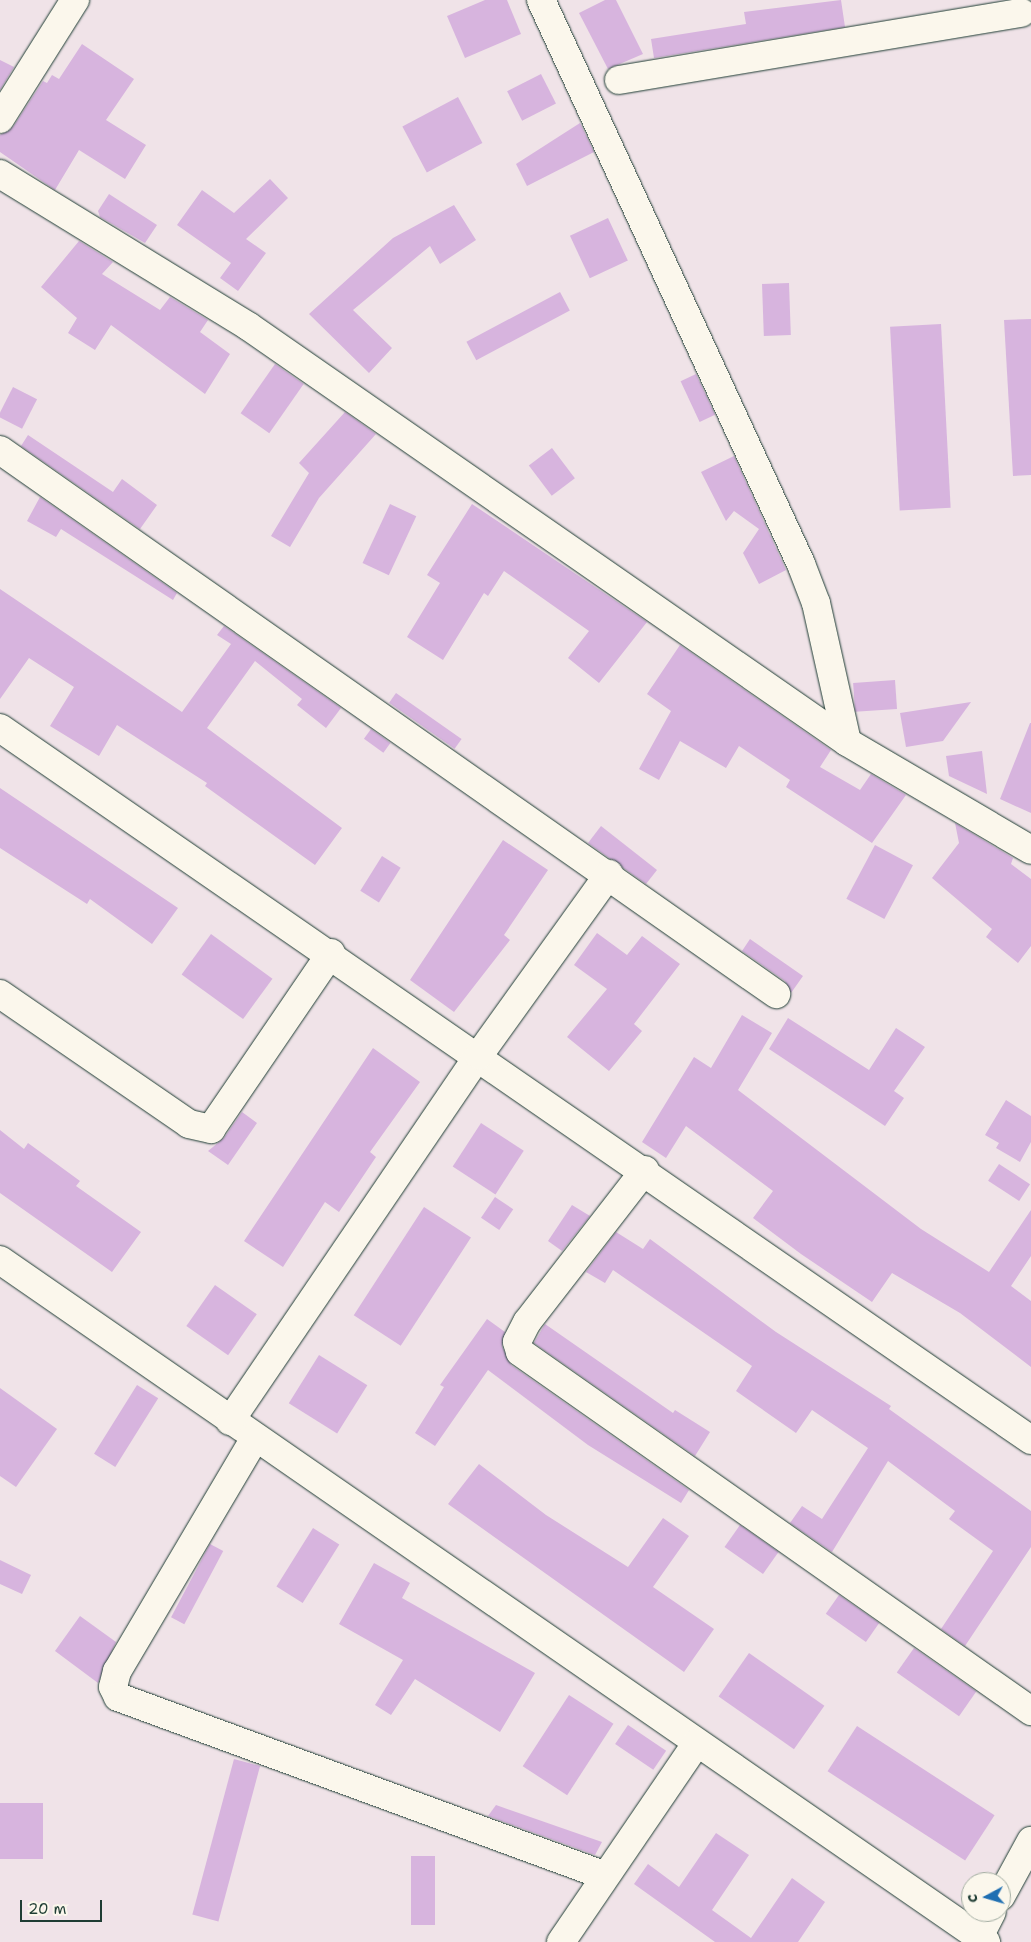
<!DOCTYPE html>
<meta charset="utf-8">
<style>
body{margin:0}
#map{position:relative;width:1031px;height:1942px;overflow:hidden;background:#f0e3e8;font-family:"Shantell Sans",sans-serif}
div>[style]{position:absolute}
.building>*{inset:0;background:#d7b4de;transform-origin:0 0}
.roads{filter:drop-shadow(0 0 1px #1f3d34) drop-shadow(0 0 1px #1f3d34)}
.street>*{height:28px;margin:-14px;padding:0 14px;transform-origin:14px;border-radius:14px;background:#fbf7ec}
span{translate:-50% -50%;white-space:nowrap;text-align:center;line-height:1.15;-webkit-text-stroke:4px #fbf7ec;paint-order:stroke}
.north{position:absolute;left:961px;top:1872px;width:50px;height:50px;box-sizing:border-box;background:#fbf7ec;border:1px solid #a3ada2;border-radius:50%;rotate:264deg;font-size:14px;font-weight:700;line-height:20px;text-align:center;color:#1f3d34}
.north::after{content:'';display:block;margin:auto;width:18px;height:22px;background:#1f6fb2;clip-path:polygon(50% 0,100% 100%,50% 72%,0 100%)}
.scale{position:absolute;left:20px;top:1900px;width:82px;height:22px;box-sizing:border-box;border:2px solid #1f3d34;border-top:0;padding-left:6px;font-size:15px;line-height:18px;white-space:nowrap;color:#1f3d34;-webkit-text-stroke:4px #fbf7ec;paint-order:stroke}
</style>
<div id="map">
<div class="building">
<div style="clip-path:polygon(485px 0,507px 0,521px 34px,465px 58px,447px 16px)"></div>
<div style="clip-path:polygon(605px 0,616px 0,643px 54px,608px 69px,579px 13px)"></div>
<div style="clip-path:polygon(841px 0,845px 27px,654px 58px,651px 39px,746px 24px,744px 12px)"></div>
<div style="clip-path:polygon(82px 44px,134px 79px,106px 120px,146px 145px,125px 179px,79px 150px,55px 190px,0 152px,0 135px,13px 127px,43px 81px,47px 83px,52px 75px,59px 79px)"></div>
<div style="clip-path:polygon(0 60px,14px 67px,0 90px)"></div>
<div style="left:541px;top:74px;width:33px;height:38px;rotate:63deg"></div>
<div style="left:458px;top:97px;width:52px;height:63px;rotate:62deg"></div>
<div style="clip-path:polygon(580px 123px,594px 152px,527px 186px,516px 164px)"></div>
<div style="clip-path:polygon(270px 179px,288px 198px,246px 239px,266px 253px,238px 291px,220px 278px,231px 263px,177px 225px,202px 190px,234px 213px)"></div>
<div style="clip-path:polygon(109px 194px,157px 225px,145px 243px,100px 217px,98px 211px)"></div>
<div style="clip-path:polygon(454px 205px,476px 240px,440px 264px,430px 246px,353px 310px,392px 348px,369px 373px,309px 314px,393px 238px)"></div>
<div style="left:608px;top:218px;width:47px;height:42px;rotate:65deg"></div>
<div style="clip-path:polygon(79px 241px,113px 262px,102px 274px,160px 310px,170px 297px,208px 320px,200px 332px,230px 354px,205px 394px,111px 325px,95px 350px,68px 333px,77px 318px,41px 287px)"></div>
<div style="left:789px;top:283px;width:52px;height:27px;rotate:88deg"></div>
<div style="left:560px;top:292px;width:21px;height:106px;rotate:62deg"></div>
<div style="clip-path:polygon(1031px 319px,1031px 475px,1013px 476px,1004px 320px)"></div>
<div style="left:941px;top:324px;width:184px;height:51px;rotate:87deg"></div>
<div style="left:275px;top:364px;width:35px;height:60px;rotate:35deg"></div>
<div style="left:696px;top:374px;width:45px;height:17px;rotate:65deg"></div>
<div style="left:13px;top:387px;width:27px;height:33px;rotate:27deg"></div>
<div style="clip-path:polygon(345px 412px,376px 434px,319px 498px,290px 547px,271px 536px,309px 473px,299px 463px)"></div>
<div style="clip-path:polygon(28px 435px,113px 492px,122px 479px,157px 505px,140px 529px,21px 446px)"></div>
<div style="left:552px;top:448px;width:38px;height:29px;rotate:53deg"></div>
<div style="clip-path:polygon(734px 456px,786px 570px,759px 584px,743px 553px,759px 529px,734px 511px,726px 521px,701px 472px)"></div>
<div style="clip-path:polygon(40px 497px,177px 593px,173px 600px,61px 529px,56px 537px,27px 521px)"></div>
<div style="left:390px;top:504px;width:29px;height:65px;rotate:25deg"></div>
<div style="clip-path:polygon(472px 504px,647px 622px,599px 683px,568px 658px,589px 631px,504px 571px,488px 596px,484px 593px,443px 660px,407px 637px,440px 583px,427px 575px)"></div>
<div style="clip-path:polygon(0 589px,182px 712px,231px 644px,217px 635px,224px 626px,341px 708px,326px 728px,297px 705px,302px 699px,255px 661px,207px 728px,342px 828px,315px 865px,205px 786px,207px 783px,117px 725px,99px 756px,50px 726px,74px 687px,29px 658px,0 699px)"></div>
<div style="clip-path:polygon(680px 645px,831px 750px,820px 767px,860px 790px,871px 774px,906px 795px,872px 843px,786px 787px,790px 780px,739px 746px,726px 768px,680px 741px,659px 780px,639px 769px,671px 711px,647px 694px)"></div>
<div style="left:895px;top:680px;width:29px;height:42px;rotate:86deg"></div>
<div style="left:396px;top:693px;width:80px;height:12px;rotate:35deg"></div>
<div style="clip-path:polygon(971px 702px,943px 741px,906px 747px,900px 713px)"></div>
<div style="clip-path:polygon(1030px 723px,1031px 723px,1031px 813px,1000px 799px)"></div>
<div style="left:371px;top:729px;width:24px;height:12px;rotate:36deg"></div>
<div style="clip-path:polygon(982px 751px,987px 794px,949px 776px,946px 756px)"></div>
<div style="clip-path:polygon(0 788px,178px 908px,152px 944px,90px 899px,87px 904px,0 848px)"></div>
<div style="clip-path:polygon(955px 823px,1013px 858px,1011px 864px,1031px 879px,1031px 946px,1018px 963px,986px 937px,992px 929px,932px 878px,959px 843px)"></div>
<div style="clip-path:polygon(601px 826px,657px 870px,646px 884px,588px 843px)"></div>
<div style="clip-path:polygon(503px 840px,548px 870px,504px 935px,510px 940px,454px 1012px,410px 980px)"></div>
<div style="left:875px;top:845px;width:43px;height:61px;rotate:28deg"></div>
<div style="left:382px;top:856px;width:22px;height:41px;rotate:32deg"></div>
<div style="clip-path:polygon(597px 933px,627px 955px,642px 936px,680px 964px,634px 1024px,642px 1031px,609px 1071px,567px 1037px,607px 989px,574px 965px)"></div>
<div style="left:211px;top:934px;width:76px;height:50px;rotate:36deg"></div>
<div style="clip-path:polygon(750px 939px,803px 976px,791px 993px,785px 981px,742px 951px)"></div>
<div style="clip-path:polygon(742px 1015px,772px 1033px,738px 1090px,921px 1229px,989px 1272px,1031px 1210px,1031px 1256px,1011px 1286px,1031px 1301px,1031px 1367px,960px 1313px,892px 1273px,872px 1302px,801px 1254px,753px 1218px,773px 1191px,686px 1126px,666px 1158px,642px 1142px,694px 1057px,711px 1068px)"></div>
<div style="clip-path:polygon(788px 1018px,869px 1070px,896px 1028px,925px 1047px,894px 1091px,904px 1098px,885px 1126px,769px 1049px)"></div>
<div style="clip-path:polygon(373px 1048px,420px 1082px,370px 1152px,376px 1157px,339px 1212px,325px 1202px,283px 1267px,244px 1241px)"></div>
<div style="clip-path:polygon(1006px 1100px,1031px 1116px,1031px 1142px,1020px 1162px,996px 1148px,999px 1143px,985px 1135px)"></div>
<div style="clip-path:polygon(242px 1112px,257px 1123px,228px 1165px,208px 1151px,224px 1138px)"></div>
<div style="left:481px;top:1123px;width:51px;height:52px;rotate:33deg"></div>
<div style="clip-path:polygon(0 1130px,24px 1149px,28px 1143px,80px 1181px,76px 1186px,141px 1232px,112px 1272px,0 1193px)"></div>
<div style="left:999px;top:1164px;width:37px;height:20px;rotate:33deg"></div>
<div style="left:495px;top:1197px;width:22px;height:25px;rotate:34deg"></div>
<div style="clip-path:polygon(572px 1205px,590px 1216px,562px 1251px,548px 1241px)"></div>
<div style="left:424px;top:1207px;width:56px;height:129px;rotate:33deg"></div>
<div style="clip-path:polygon(616px 1232px,643px 1249px,650px 1239px,776px 1332px,891px 1406px,889px 1409px,1031px 1511px,1031px 1547px,965px 1646px,941px 1629px,993px 1551px,949px 1519px,955px 1511px,888px 1461px,832px 1552px,790px 1523px,802px 1506px,822px 1519px,868px 1448px,812px 1410px,796px 1433px,736px 1391px,752px 1366px,613px 1270px,605px 1283px,586px 1272px)"></div>
<div style="left:215px;top:1285px;width:51px;height:50px;rotate:35deg"></div>
<div style="clip-path:polygon(487px 1319px,505px 1332px,502px 1346px,511px 1365px,689px 1490px,681px 1503px,588px 1445px,488px 1370px,435px 1446px,415px 1433px,444px 1387px,440px 1385px)"></div>
<div style="clip-path:polygon(545px 1324px,673px 1413px,675px 1410px,710px 1432px,695px 1456px,534px 1343px)"></div>
<div style="left:319px;top:1355px;width:57px;height:57px;rotate:32deg"></div>
<div style="left:137px;top:1385px;width:25px;height:81px;rotate:32deg"></div>
<div style="clip-path:polygon(0 1388px,57px 1429px,16px 1487px,0 1476px)"></div>
<div style="clip-path:polygon(479px 1464px,546px 1515px,628px 1567px,663px 1518px,689px 1536px,653px 1587px,714px 1629px,684px 1672px,448px 1504px)"></div>
<div style="left:740px;top:1525px;width:47px;height:27px;rotate:35deg"></div>
<div style="left:313px;top:1528px;width:31px;height:69px;rotate:32deg"></div>
<div style="left:210px;top:1544px;width:15px;height:83px;rotate:28deg"></div>
<div style="clip-path:polygon(0 1560px,31px 1575px,22px 1594px,0 1584px)"></div>
<div style="clip-path:polygon(374px 1563px,410px 1583px,402px 1598px,535px 1673px,500px 1732px,415px 1679px,391px 1715px,375px 1705px,403px 1660px,339px 1624px)"></div>
<div style="left:839px;top:1595px;width:49px;height:23px;rotate:35deg"></div>
<div style="clip-path:polygon(80px 1616px,116px 1642px,98px 1683px,55px 1651px)"></div>
<div style="left:914px;top:1648px;width:76px;height:30px;rotate:35deg"></div>
<div style="left:749px;top:1653px;width:92px;height:53px;rotate:35deg"></div>
<div style="left:569px;top:1695px;width:53px;height:85px;rotate:33deg"></div>
<div style="left:628px;top:1725px;width:46px;height:23px;rotate:34deg"></div>
<div style="left:857px;top:1726px;width:164px;height:54px;rotate:33deg"></div>
<div style="left:234px;top:1759px;width:27px;height:161px;rotate:15deg"></div>
<div style="left:0;top:1803px;width:43px;height:56px"></div>
<div style="clip-path:polygon(496px 1805px,602px 1842px,595px 1855px,488px 1816px)"></div>
<div style="clip-path:polygon(716px 1833px,749px 1855px,712px 1910px,751px 1938px,792px 1878px,825px 1902px,798px 1942px,715px 1942px,634px 1884px,648px 1864px,679px 1887px)"></div>
<div style="left:411px;top:1856px;width:24px;height:69px"></div>
</div>
<div class="roads">
<div class="street">
<div style="left:541px;top:0;width:621px;rotate:65.25deg"></div>
<div style="left:801px;top:564px;width:42px;rotate:69deg"></div>
<div style="left:816px;top:603px;width:142px;rotate:77.4deg"></div>
<div style="left:619px;top:80px;width:408px;rotate:-9.5deg"></div>
<div style="left:0;top:119px;width:141px;rotate:-57.8deg"></div>
<div style="left:0;top:174px;width:291px;rotate:31.5deg"></div>
<div style="left:248px;top:326px;width:729px;rotate:34.78deg"></div>
<div style="left:847px;top:742px;width:213px;rotate:30.4deg"></div>
<div style="left:0;top:450px;width:948px;rotate:35.03deg"></div>
<div style="left:0;top:728px;width:1253px;rotate:34.63deg"></div>
<div style="left:0;top:994px;width:229px;rotate:34.5deg"></div>
<div style="left:189px;top:1124px;width:23px;rotate:13deg"></div>
<div style="left:211px;top:1129px;width:213px;rotate:-55.7deg"></div>
<div style="left:645px;top:1170px;width:192px;rotate:127.8deg"></div>
<div style="left:527px;top:1322px;width:22px;rotate:117deg"></div>
<div style="left:517px;top:1342px;width:10px;rotate:73deg"></div>
<div style="left:520px;top:1352px;width:625px;rotate:35.09deg"></div>
<div style="left:0;top:1260px;width:1199px;rotate:34.67deg"></div>
<div style="left:230px;top:1421px;width:443px;rotate:-55.8deg"></div>
<div style="left:479px;top:1055px;width:223px;rotate:-54.3deg"></div>
<div style="left:255px;top:1438px;width:271px;rotate:120.6deg"></div>
<div style="left:117px;top:1671px;width:16px;rotate:104deg"></div>
<div style="left:113px;top:1687px;width:11px;rotate:63deg"></div>
<div style="left:118px;top:1697px;width:517px;rotate:20.15deg"></div>
<div style="left:1001px;top:1896px;width:63px;rotate:-61.4deg"></div>
<div style="left:979px;top:1937px;width:28px;rotate:-63deg"></div>
<div style="left:561px;top:1942px;width:240px;rotate:-55.7deg"></div>
</div>
</div>
<div class="north">С</div>
<div class="scale">20 m</div>
</div>
